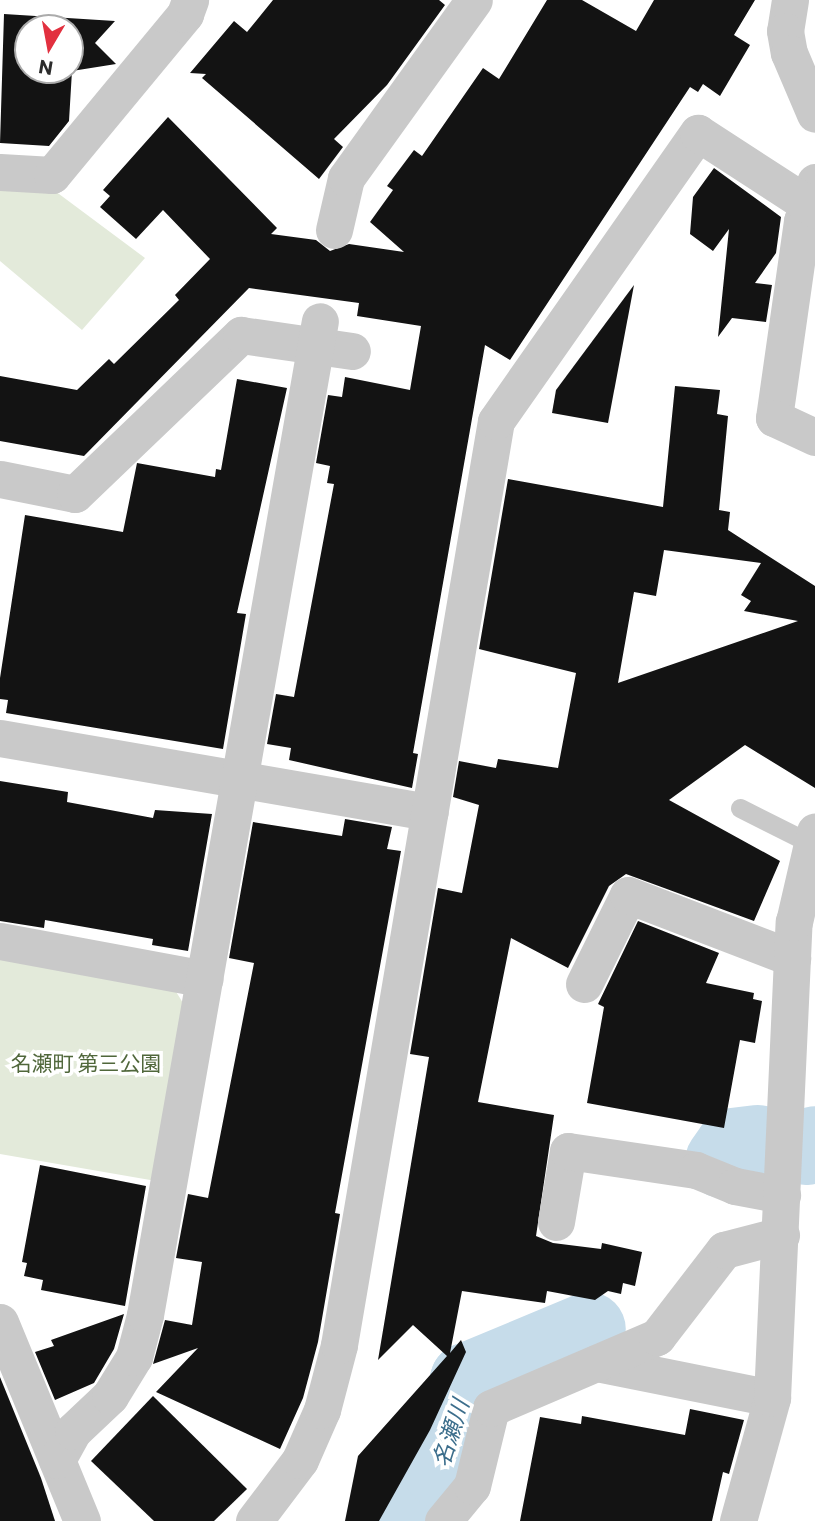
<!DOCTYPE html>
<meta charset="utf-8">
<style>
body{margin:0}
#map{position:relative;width:815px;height:1521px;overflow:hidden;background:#fff;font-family:Commissioner,"Noto Sans JP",sans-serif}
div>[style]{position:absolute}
.green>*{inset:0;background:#e3eada}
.river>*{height:74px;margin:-37px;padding:0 37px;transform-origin:37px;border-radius:37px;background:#c6dcea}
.building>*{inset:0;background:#131313}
.lane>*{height:19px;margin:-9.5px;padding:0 9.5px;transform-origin:9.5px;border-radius:9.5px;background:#c9c9c9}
.street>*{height:37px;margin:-18.5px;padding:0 18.5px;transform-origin:18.5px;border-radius:18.5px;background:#c9c9c9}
span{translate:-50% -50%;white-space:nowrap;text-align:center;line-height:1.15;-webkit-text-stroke:7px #fff;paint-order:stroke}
.park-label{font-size:21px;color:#50673b}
.water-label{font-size:23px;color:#3c6e8c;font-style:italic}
.north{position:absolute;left:14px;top:14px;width:70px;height:70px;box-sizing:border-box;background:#fff;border:2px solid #ababab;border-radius:50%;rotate:190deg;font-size:19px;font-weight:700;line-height:28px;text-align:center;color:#2c2c2c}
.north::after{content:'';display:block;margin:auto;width:24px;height:32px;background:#e2303f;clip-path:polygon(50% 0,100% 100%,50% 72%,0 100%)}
</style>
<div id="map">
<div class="green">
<div style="clip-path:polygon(0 184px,51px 188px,145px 258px,82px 330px,0 261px)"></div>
<div style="clip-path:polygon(0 957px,175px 990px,183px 1003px,156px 1181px,0 1154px)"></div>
</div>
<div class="river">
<div style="left:806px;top:1148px;width:10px;rotate:-29deg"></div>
<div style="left:722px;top:1161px;width:19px;rotate:-55deg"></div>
<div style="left:733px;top:1145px;width:25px;rotate:-7deg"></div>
<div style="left:399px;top:1521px;width:65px;rotate:-49.4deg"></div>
<div style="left:441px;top:1472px;width:96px;rotate:-74.2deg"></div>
<div style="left:467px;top:1380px;width:132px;rotate:-22.7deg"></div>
</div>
<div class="building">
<div style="clip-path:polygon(273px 0,439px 0,445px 5px,387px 85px,334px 139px,343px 147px,319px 179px,202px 78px,206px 74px,190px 73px,234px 21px,247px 32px)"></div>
<div style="clip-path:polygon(547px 0,582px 0,636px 31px,654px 0,755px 0,734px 35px,750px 45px,720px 96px,703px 84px,698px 92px,690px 87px,510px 360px,485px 345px,413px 753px,418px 754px,412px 788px,289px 760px,291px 748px,267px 744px,276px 694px,294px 697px,334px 484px,327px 483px,330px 466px,316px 463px,328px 395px,342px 397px,345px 377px,410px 390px,421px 326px,357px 316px,359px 303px,249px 288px,84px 456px,0 441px,0 376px,77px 390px,109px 359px,114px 364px,179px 300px,175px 295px,210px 259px,163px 210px,136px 239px,100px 207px,110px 196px,103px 190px,168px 117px,277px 228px,271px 234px,316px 240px,330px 251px,349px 244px,404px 252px,370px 222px,393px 190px,387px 186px,414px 150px,422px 156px,483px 68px,499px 79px)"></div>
<div style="clip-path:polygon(evenodd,4px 14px,115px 21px,95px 43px,116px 64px,72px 71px,69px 121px,49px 146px,0 143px,4px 14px,28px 28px,70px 28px,70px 70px,28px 70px,28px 28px)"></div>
<div style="clip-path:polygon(714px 168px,781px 217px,776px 253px,755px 283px,772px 285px,766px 322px,732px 318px,718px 337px,729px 229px,713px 251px,690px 234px,693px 197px)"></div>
<div style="clip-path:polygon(634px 285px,608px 423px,552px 413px,556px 390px)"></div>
<div style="clip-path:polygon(237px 379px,287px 388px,237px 613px,246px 614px,223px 749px,6px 713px,8px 700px,0 699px,0 678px,25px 515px,123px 532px,137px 463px,215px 477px,216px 469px,221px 470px)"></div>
<div style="clip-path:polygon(evenodd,675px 386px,720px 390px,717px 414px,728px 416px,719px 510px,730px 512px,728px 530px,815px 586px,815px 788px,745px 745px,669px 800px,780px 861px,754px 921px,626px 874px,609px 886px,568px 968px,511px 938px,478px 1102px,554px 1115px,536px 1236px,553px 1243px,601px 1249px,602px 1243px,642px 1252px,635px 1286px,623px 1283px,621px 1294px,608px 1291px,595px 1300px,547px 1291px,545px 1303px,462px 1291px,450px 1353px,461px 1340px,466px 1352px,430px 1430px,379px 1521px,345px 1521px,358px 1456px,447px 1356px,413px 1325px,378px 1360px,429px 1057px,410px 1054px,438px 888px,462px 893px,479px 805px,453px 797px,459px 761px,496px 768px,498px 759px,558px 768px,576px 673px,479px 649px,508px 479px,663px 507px,675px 386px,664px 550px,761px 563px,741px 595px,751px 601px,744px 611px,798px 621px,618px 683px,634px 592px,656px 596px,664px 550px)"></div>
<div style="clip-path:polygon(0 781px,68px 792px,67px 802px,153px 818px,155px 810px,212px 814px,188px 951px,152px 945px,153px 939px,45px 920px,44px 928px,0 921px)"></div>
<div style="clip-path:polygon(345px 819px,392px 827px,387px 849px,401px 851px,335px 1213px,340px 1214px,318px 1342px,303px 1398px,280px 1449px,156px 1392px,198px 1348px,153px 1364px,165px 1320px,192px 1325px,202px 1262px,176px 1258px,188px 1194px,208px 1198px,254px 963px,229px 958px,253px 822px,342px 836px)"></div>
<div style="clip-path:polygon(638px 921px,719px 953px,706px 983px,754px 993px,753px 999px,762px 1001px,755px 1043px,740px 1040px,724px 1128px,587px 1103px,604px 1007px,598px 1004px)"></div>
<div style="clip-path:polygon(40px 1165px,146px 1186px,125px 1306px,41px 1290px,43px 1280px,24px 1276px,27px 1263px,22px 1262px)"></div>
<div style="clip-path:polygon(124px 1314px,114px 1349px,94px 1383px,55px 1400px,35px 1352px,54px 1346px,51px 1340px)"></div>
<div style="clip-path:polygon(0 1377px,41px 1478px,55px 1521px,0 1521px)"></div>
<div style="clip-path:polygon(153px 1396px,247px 1489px,214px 1521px,154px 1521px,91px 1461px)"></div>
<div style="clip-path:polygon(690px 1409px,744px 1420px,729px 1474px,723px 1472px,712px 1521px,520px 1521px,540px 1417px,581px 1424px,582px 1416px,685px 1435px)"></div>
</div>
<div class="lane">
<div style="left:740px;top:808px;width:78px;rotate:26.6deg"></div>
</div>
<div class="street">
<div style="left:790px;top:0;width:31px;rotate:99deg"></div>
<div style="left:785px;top:31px;width:22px;rotate:80deg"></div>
<div style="left:789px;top:53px;width:66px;rotate:66.9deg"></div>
<div style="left:0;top:172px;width:52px;rotate:3.3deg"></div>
<div style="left:52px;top:175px;width:209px;rotate:-50.4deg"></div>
<div style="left:185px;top:14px;width:15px;rotate:-70deg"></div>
<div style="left:815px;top:182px;width:41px;rotate:108.4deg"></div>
<div style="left:802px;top:221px;width:199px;rotate:98.1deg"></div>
<div style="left:774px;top:418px;width:45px;rotate:24.9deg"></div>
<div style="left:334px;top:230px;width:53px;rotate:-77deg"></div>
<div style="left:346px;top:178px;width:219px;rotate:-54.3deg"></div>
<div style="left:0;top:479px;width:76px;rotate:11.3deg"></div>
<div style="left:75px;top:494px;width:230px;rotate:-43.8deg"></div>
<div style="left:241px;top:335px;width:112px;rotate:8.2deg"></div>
<div style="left:0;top:738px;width:436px;rotate:9.8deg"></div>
<div style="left:0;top:941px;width:208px;rotate:10.5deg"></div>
<div style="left:584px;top:984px;width:99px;rotate:-63.7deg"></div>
<div style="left:628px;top:895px;width:176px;rotate:21deg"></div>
<div style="left:556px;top:1222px;width:72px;rotate:-80.4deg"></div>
<div style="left:568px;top:1151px;width:129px;rotate:8.4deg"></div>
<div style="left:696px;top:1170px;width:42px;rotate:22.3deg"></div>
<div style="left:735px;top:1186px;width:48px;rotate:10.8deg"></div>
<div style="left:0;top:1322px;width:215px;rotate:67.6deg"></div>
<div style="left:597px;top:1363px;width:178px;rotate:11.3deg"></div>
<div style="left:57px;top:1460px;width:33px;rotate:-61deg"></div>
<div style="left:73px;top:1431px;width:51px;rotate:-43.4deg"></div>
<div style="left:110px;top:1396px;width:46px;rotate:-58.4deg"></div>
<div style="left:134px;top:1357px;width:43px;rotate:-75.3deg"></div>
<div style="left:145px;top:1315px;width:1009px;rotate:-80.02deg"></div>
<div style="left:254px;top:1521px;width:76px;rotate:-53deg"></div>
<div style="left:300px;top:1460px;width:55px;rotate:-66.3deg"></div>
<div style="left:322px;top:1410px;width:67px;rotate:-75.3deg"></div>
<div style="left:339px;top:1345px;width:937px;rotate:-80.36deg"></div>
<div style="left:496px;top:421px;width:352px;rotate:-55deg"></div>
<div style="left:698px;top:133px;width:140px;rotate:33deg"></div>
<div style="left:443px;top:1521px;width:45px;rotate:-50.4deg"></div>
<div style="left:472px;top:1486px;width:80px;rotate:-76.3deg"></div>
<div style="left:491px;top:1408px;width:181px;rotate:-23.2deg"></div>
<div style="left:657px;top:1337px;width:110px;rotate:-52.4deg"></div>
<div style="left:724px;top:1250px;width:59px;rotate:-14.7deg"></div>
<div style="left:738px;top:1521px;width:128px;rotate:-74.5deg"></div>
<div style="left:772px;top:1398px;width:477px;rotate:-87.4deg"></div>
<div style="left:794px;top:922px;width:93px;rotate:-77deg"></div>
</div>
<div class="park-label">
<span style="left:86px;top:1063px">名瀬町 第三公園</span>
</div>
<div class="water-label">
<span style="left:450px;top:1433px;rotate:-72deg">名瀬川</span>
</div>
<div class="north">N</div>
</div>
